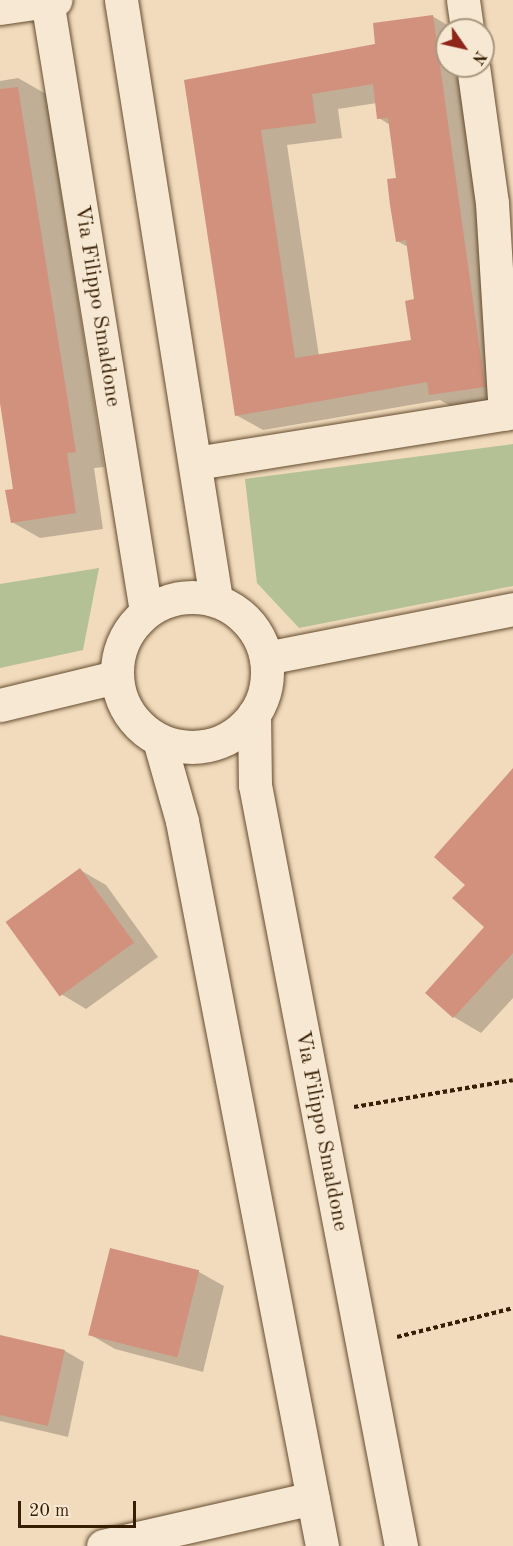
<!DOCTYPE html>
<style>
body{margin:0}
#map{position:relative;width:513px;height:1546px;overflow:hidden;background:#f1dbbc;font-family:"Old Standard TT",serif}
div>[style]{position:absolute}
.green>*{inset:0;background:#b4c195}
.shadow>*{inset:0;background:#0003}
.building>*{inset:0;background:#d1917d;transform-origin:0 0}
.path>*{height:4px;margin-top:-2px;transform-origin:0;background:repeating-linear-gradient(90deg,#371d02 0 4.5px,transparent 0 7.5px)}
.roads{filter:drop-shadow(0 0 2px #664c30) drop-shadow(0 0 2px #664c30)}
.minor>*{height:33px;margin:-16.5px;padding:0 16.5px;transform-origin:16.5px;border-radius:16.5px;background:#f6e8d3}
.minor>.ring{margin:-16.5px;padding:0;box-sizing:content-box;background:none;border:33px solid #f6e8d3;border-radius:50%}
span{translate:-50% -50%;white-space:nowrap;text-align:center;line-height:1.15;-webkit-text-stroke:5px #f6e8d3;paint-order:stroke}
.street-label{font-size:22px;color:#371d02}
.north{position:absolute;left:435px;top:18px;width:60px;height:60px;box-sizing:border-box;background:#f6e8d3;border:2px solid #aa977f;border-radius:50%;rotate:124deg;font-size:16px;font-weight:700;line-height:24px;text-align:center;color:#371d02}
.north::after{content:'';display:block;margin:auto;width:21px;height:27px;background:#8f2418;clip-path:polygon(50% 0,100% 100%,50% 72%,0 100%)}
.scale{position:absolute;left:18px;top:1501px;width:118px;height:27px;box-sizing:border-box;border:3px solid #371d02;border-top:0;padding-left:8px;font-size:18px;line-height:21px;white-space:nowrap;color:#371d02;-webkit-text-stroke:4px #f6e8d3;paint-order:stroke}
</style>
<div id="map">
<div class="green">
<div style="clip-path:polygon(513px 444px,513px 586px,299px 628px,257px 583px,245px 479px)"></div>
<div style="clip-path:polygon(99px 568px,83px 650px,0 668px,0 584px)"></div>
</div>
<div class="shadow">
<div style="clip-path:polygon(evenodd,432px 16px,456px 30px,447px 30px,447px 66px,464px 66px,511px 402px,457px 410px,440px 400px,263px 430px,236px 415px,186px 82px,377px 45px,432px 16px,377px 103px,379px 118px,390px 125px,398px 179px,397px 241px,408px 247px,415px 301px,412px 341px,319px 356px,287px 145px,342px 138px,338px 109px,377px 103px)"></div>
<div style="clip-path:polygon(18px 78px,46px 94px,104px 467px,94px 468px,103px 529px,40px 538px,12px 522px,14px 490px,0 388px,0 81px)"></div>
<div style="clip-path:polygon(513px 771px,513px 998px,481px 1033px,454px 1017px,486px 927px,467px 885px)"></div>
<div style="clip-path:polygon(80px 870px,106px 885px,158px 957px,86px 1009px,61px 994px)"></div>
<div style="clip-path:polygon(199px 1272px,224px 1286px,203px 1372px,115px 1349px,89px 1334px)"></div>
<div style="clip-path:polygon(0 1336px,65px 1351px,84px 1362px,68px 1437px,0 1421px)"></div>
</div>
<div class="building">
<div style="clip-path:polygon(evenodd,433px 15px,485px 387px,429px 395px,427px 382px,235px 416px,184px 80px,375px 44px,373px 23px,433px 15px,373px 84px,377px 119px,388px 118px,396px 178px,387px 179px,390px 205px,396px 242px,406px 240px,414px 299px,405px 301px,411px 340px,295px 358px,261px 130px,316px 123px,312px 94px,373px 84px)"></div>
<div style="clip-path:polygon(18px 87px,76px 452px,67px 453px,76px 513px,11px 523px,5px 490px,13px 489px,0 403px,0 89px)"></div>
<div style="clip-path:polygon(513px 768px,513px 953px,453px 1018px,425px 993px,484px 927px,452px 898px,465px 885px,434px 857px)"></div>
<div style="left:80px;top:868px;width:92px;height:92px;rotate:54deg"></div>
<div style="left:110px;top:1248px;width:92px;height:90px;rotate:14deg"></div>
<div style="clip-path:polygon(0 1335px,65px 1350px,48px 1426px,0 1415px)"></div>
</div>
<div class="path">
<div style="left:354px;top:1107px;width:161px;rotate:-9.6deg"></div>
<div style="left:397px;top:1337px;width:120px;rotate:-14deg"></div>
</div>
<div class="roads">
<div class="minor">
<div style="left:47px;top:0;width:619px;rotate:80.8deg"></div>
<div style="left:121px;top:0;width:606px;rotate:80.99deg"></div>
<div style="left:463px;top:0;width:30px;rotate:82deg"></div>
<div style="left:0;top:8px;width:56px;rotate:-8.3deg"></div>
<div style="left:473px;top:66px;width:138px;rotate:82.1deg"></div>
<div style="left:492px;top:203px;width:211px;rotate:86.5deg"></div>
<div style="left:196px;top:463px;width:321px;rotate:-9.1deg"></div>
<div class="ring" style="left:117px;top:597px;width:117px;height:117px"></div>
<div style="left:266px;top:658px;width:252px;rotate:-11.2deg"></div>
<div style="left:0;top:705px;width:119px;rotate:-13.6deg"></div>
<div style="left:254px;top:714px;width:71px;rotate:89.2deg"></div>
<div style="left:255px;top:785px;width:775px;rotate:79.14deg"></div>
<div style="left:159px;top:740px;width:84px;rotate:74.1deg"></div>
<div style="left:182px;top:821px;width:738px;rotate:79.07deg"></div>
<div style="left:103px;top:1546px;width:215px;rotate:-12.9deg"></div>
</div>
</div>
<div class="street-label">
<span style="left:97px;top:306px;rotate:81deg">Via Filippo Smaldone</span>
<span style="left:321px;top:1131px;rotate:79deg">Via Filippo Smaldone</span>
</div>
<div class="north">N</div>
<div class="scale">20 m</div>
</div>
